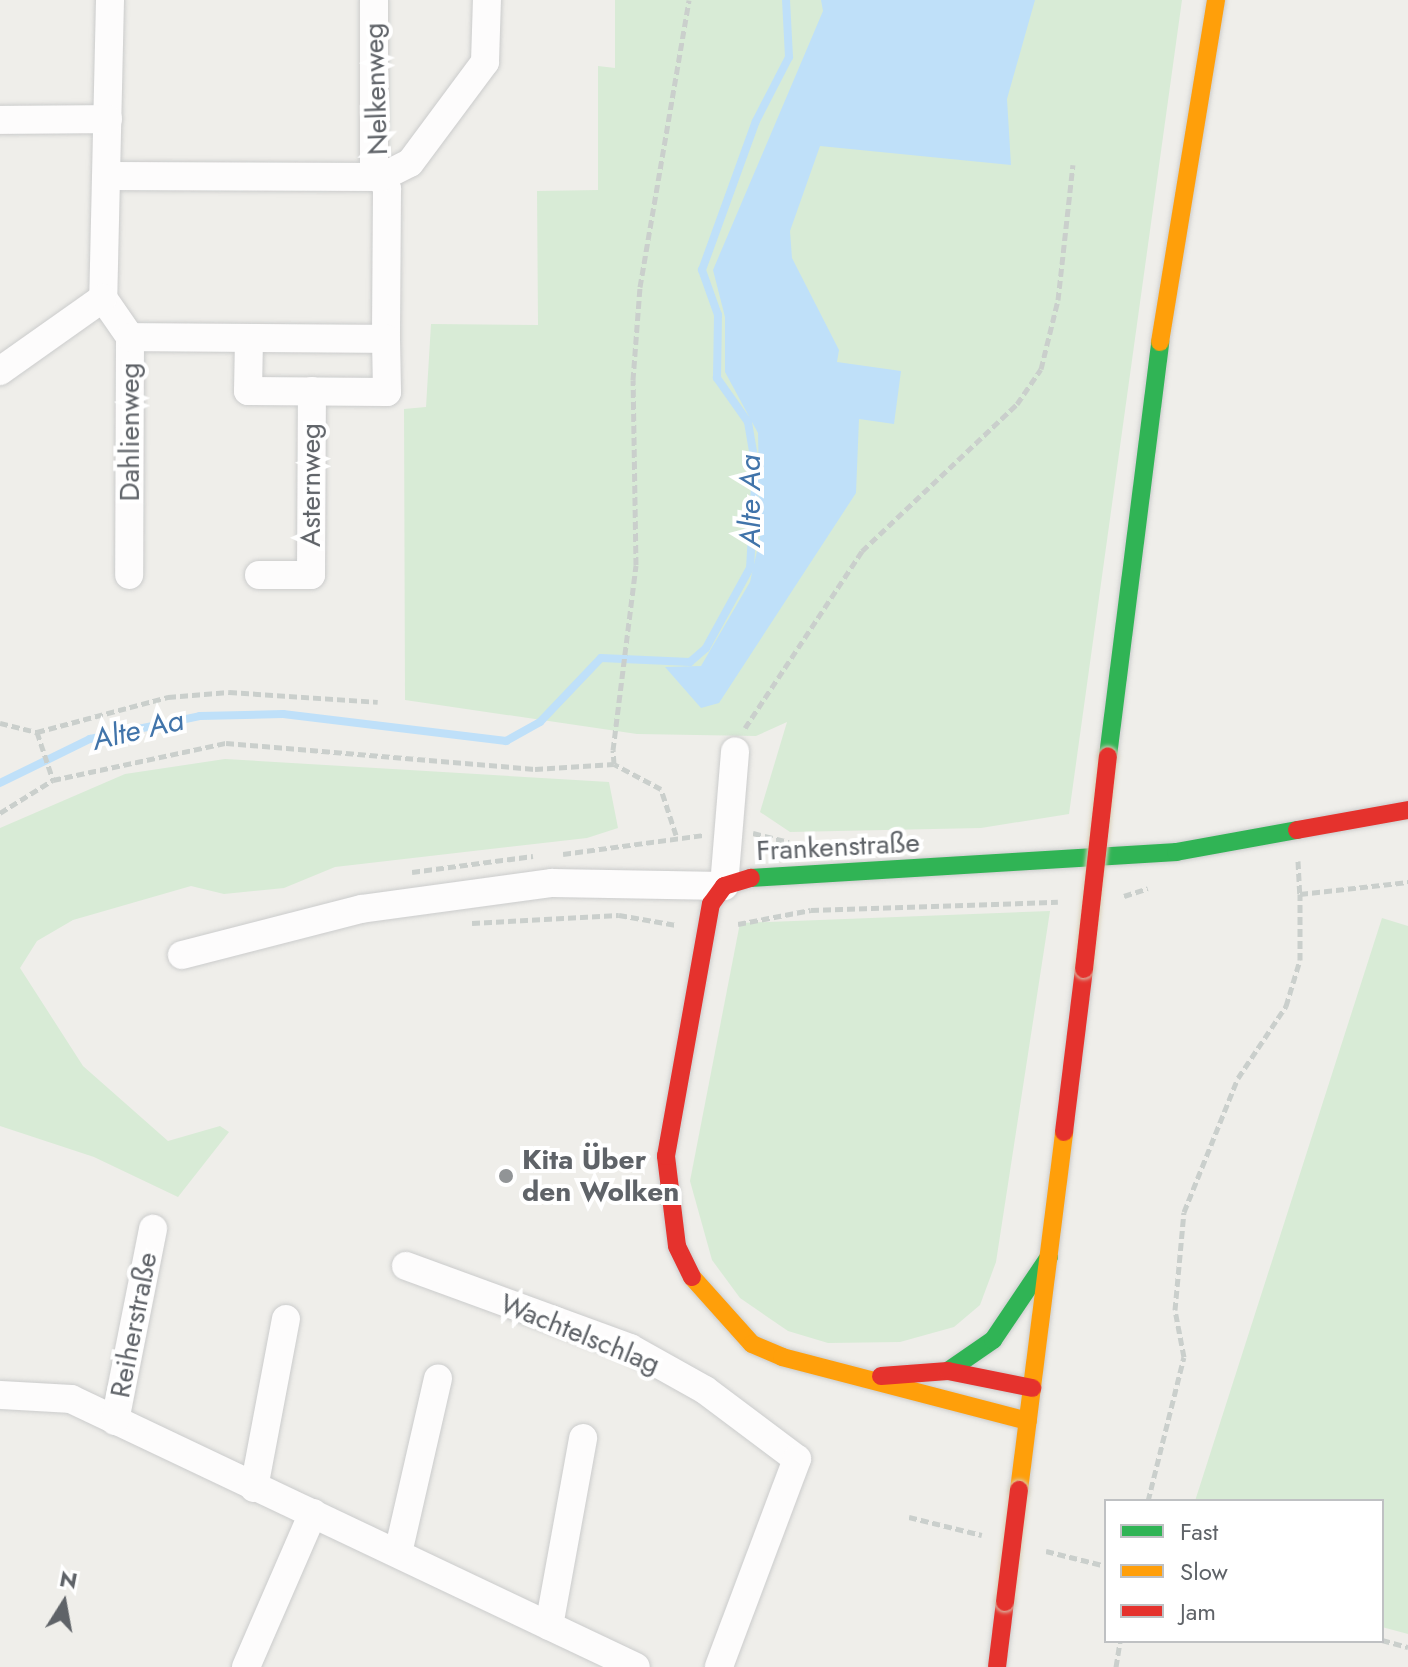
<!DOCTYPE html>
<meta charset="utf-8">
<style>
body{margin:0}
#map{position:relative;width:1408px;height:1667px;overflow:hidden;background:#efeeea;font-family:Jost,sans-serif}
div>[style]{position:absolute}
.green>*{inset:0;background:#d8ebd6}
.water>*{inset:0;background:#bfe0f9}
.stream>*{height:8px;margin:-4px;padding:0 4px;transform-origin:4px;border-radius:4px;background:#bfe0f9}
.path>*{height:5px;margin-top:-2.5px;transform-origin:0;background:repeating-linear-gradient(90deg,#cacfcc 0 8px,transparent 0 12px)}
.roads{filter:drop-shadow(0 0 2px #cbcccc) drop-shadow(0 0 2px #cbcccc)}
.street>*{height:28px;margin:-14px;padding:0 14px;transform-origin:14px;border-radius:14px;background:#fdfcfc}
.fast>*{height:18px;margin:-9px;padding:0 9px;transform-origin:9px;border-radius:9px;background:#30b455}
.slow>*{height:18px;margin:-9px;padding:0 9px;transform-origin:9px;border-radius:9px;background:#ff9f0a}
.jam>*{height:18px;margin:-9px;padding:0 9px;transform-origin:9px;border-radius:9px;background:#e5322d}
.bridges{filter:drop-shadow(0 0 2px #d7ceb8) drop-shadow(0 0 2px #d7ceb8)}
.jam-bridge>*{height:18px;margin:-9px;padding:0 9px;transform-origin:9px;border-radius:9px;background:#e5322d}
.dots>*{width:22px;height:22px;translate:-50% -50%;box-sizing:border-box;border:4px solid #fff;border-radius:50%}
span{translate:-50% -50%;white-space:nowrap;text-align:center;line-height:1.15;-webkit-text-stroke:8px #fff;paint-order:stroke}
.street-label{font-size:28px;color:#5f6368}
.poi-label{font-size:28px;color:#5f6368;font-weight:700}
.left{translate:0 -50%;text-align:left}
.water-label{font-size:30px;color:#4174aa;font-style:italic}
.legend{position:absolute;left:1104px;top:1499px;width:280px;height:144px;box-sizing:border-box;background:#fff;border:2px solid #bfc1c3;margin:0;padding:10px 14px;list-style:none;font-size:24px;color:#5f6368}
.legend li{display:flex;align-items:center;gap:16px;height:40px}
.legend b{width:40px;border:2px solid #bfc1c3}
.north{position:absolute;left:24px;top:1563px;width:80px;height:80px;-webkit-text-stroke:6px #fff;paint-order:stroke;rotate:11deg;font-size:22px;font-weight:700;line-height:32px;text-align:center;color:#5f6368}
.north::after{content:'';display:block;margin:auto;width:28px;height:36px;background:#5f6368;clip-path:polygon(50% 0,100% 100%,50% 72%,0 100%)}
</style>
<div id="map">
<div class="green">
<div style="clip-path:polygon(615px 0,1182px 0,1069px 814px,981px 828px,790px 832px,760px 812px,787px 722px,756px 736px,637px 734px,405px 700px,404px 409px,426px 407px,431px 324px,538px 325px,537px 191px,598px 190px,598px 66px,615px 68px)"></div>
<div style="clip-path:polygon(225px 759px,609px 782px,618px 828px,587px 838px,335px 867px,284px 888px,224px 894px,191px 886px,73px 920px,37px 941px,20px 968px,83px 1066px,168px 1141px,220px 1126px,229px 1132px,178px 1197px,94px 1157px,0 1126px,0 828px,125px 774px)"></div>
<div style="clip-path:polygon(1050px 911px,996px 1262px,980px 1305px,954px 1327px,900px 1342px,828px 1343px,788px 1331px,740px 1298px,712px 1260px,690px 1181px,740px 923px)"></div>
<div style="clip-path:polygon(1382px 918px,1408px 926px,1408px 1634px,1382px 1627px,1382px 1501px,1195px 1501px)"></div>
</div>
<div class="water">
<div style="clip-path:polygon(821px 0,1035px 0,1007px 99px,1011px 165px,820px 146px,790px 231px,792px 258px,839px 350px,837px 362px,901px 371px,894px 424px,859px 419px,856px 493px,719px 703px,701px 708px,665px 667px,701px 666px,750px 582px,760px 538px,758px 433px,725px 372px,725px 317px,713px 270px,823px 11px)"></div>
</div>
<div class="stream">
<div style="left:0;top:783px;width:100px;rotate:-26.1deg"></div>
<div style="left:90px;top:739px;width:112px;rotate:-11.8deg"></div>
<div style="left:200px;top:716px;width:83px;rotate:-1.4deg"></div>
<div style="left:283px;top:714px;width:225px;rotate:6.9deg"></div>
<div style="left:506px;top:741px;width:39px;rotate:-29deg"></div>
<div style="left:540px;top:722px;width:88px;rotate:-46.4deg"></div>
<div style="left:601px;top:658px;width:89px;rotate:2.6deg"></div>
<div style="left:690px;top:662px;width:21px;rotate:-41deg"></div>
<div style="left:706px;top:648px;width:91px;rotate:-61.2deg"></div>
<div style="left:750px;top:568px;width:99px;rotate:-86.5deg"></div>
<div style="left:756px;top:469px;width:48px;rotate:-99.7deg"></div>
<div style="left:748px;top:422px;width:54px;rotate:-125.2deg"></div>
<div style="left:717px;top:378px;width:63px;rotate:-89.1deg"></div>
<div style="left:718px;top:315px;width:48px;rotate:-109.6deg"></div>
<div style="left:702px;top:270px;width:158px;rotate:-70.1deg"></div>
<div style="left:756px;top:121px;width:72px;rotate:-62.7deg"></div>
<div style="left:789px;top:57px;width:57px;rotate:-93deg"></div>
</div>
<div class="path">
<div style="left:0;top:723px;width:38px;rotate:14deg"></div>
<div style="left:37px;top:732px;width:136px;rotate:-15deg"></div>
<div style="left:168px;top:697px;width:61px;rotate:-4.7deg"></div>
<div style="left:229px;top:692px;width:149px;rotate:3.8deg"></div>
<div style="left:745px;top:728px;width:212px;rotate:-56.5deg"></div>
<div style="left:862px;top:551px;width:214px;rotate:-43.5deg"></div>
<div style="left:1017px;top:404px;width:42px;rotate:-55.6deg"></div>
<div style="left:1041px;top:369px;width:71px;rotate:-76.2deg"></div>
<div style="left:1058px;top:300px;width:136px;rotate:-83.7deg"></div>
<div style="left:37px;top:732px;width:51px;rotate:71.6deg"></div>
<div style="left:0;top:813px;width:62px;rotate:-31.9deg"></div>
<div style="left:53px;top:780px;width:177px;rotate:-12.1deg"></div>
<div style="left:226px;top:743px;width:310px;rotate:4.8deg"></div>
<div style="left:535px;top:769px;width:79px;rotate:-3.6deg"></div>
<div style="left:753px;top:833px;width:37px;rotate:14deg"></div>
<div style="left:676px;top:835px;width:48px;rotate:-108.1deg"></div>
<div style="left:661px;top:789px;width:53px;rotate:-152deg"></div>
<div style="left:614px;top:764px;width:14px;rotate:-94deg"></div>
<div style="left:613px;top:750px;width:186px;rotate:-82.9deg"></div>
<div style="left:636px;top:565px;width:185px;rotate:-90.9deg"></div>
<div style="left:633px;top:380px;width:93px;rotate:-85.7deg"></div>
<div style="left:640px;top:287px;width:291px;rotate:-80.3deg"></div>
<div style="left:563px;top:854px;width:141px;rotate:-7.7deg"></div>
<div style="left:1298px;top:861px;width:33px;rotate:87deg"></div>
<div style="left:412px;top:872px;width:122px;rotate:-7.5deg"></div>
<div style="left:1124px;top:896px;width:25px;rotate:-18deg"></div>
<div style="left:472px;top:923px;width:147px;rotate:-3.1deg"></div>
<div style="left:619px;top:915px;width:58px;rotate:10deg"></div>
<div style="left:738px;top:924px;width:74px;rotate:-10.9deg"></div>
<div style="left:811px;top:910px;width:247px;rotate:-1.9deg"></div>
<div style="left:1148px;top:1501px;width:148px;rotate:-76deg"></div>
<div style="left:1184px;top:1357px;width:48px;rotate:-100.8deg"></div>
<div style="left:1175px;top:1310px;width:98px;rotate:-84.8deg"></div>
<div style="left:1184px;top:1212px;width:144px;rotate:-68.1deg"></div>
<div style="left:1238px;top:1078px;width:87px;rotate:-56.3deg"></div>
<div style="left:1286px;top:1006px;width:48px;rotate:-73.1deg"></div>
<div style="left:1300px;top:960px;width:66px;rotate:-90deg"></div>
<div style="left:1300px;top:894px;width:109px;rotate:-6.3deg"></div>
<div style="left:909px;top:1517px;width:75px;rotate:13.9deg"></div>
<div style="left:1046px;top:1551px;width:62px;rotate:14deg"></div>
<div style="left:1382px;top:1640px;width:27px;rotate:15deg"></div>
<div style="left:1116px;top:1667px;width:26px;rotate:-81deg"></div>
</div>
<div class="roads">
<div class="street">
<div style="left:110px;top:0;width:298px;rotate:91.3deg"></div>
<div style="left:103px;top:298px;width:47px;rotate:55.3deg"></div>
<div style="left:130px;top:337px;width:238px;rotate:90.2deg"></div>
<div style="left:374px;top:0;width:161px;rotate:90deg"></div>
<div style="left:374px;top:161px;width:31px;rotate:65deg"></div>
<div style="left:387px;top:189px;width:150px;rotate:90.4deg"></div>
<div style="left:0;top:120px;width:108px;rotate:-0.5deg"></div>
<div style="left:107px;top:176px;width:275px;rotate:0.2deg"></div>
<div style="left:382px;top:177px;width:31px;rotate:-27deg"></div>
<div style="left:410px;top:163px;width:126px;rotate:-53.4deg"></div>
<div style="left:485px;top:62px;width:62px;rotate:-88.2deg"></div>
<div style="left:130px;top:337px;width:256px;rotate:0.4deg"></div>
<div style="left:386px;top:339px;width:53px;rotate:88.9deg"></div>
<div style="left:387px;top:392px;width:139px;rotate:-179.6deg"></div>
<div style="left:248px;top:391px;width:52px;rotate:-88.9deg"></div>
<div style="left:0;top:371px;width:126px;rotate:-35.3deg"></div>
<div style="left:259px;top:575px;width:52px"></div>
<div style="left:311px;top:575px;width:184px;rotate:-89.7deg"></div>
<div style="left:182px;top:955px;width:185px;rotate:-14.4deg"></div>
<div style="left:361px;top:909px;width:193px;rotate:-7.8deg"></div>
<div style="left:552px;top:883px;width:172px;rotate:1deg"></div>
<div style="left:724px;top:886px;width:135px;rotate:-85.3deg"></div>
<div style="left:406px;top:1266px;width:239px;rotate:20.1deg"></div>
<div style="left:630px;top:1348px;width:86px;rotate:29.2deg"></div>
<div style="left:705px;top:1390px;width:115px;rotate:36.9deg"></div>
<div style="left:797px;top:1459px;width:222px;rotate:110.6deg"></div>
<div style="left:0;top:1395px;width:71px;rotate:3.2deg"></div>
<div style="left:71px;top:1399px;width:625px;rotate:25.38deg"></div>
<div style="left:115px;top:1421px;width:196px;rotate:-78.8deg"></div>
<div style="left:254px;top:1488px;width:172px;rotate:-79.3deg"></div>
<div style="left:398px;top:1553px;width:179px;rotate:-77.1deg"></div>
<div style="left:549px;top:1626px;width:191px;rotate:-79.7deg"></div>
<div style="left:246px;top:1667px;width:168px;rotate:-66.5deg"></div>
</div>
<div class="fast">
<div style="left:1108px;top:756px;width:417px;rotate:-82.8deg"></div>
<div style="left:751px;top:878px;width:426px;rotate:-3.5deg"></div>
<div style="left:1176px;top:852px;width:123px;rotate:-10.3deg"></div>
<div style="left:948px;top:1371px;width:55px;rotate:-34.6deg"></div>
<div style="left:993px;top:1340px;width:100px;rotate:-56deg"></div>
</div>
<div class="slow">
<div style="left:1160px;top:342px;width:347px;rotate:-80.7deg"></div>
<div style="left:692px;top:1277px;width:90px;rotate:48.2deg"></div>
<div style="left:752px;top:1344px;width:33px;rotate:23deg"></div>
<div style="left:782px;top:1357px;width:254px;rotate:14.6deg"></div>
<div style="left:1019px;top:1490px;width:361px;rotate:-82.8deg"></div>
</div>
<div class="jam">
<div style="left:1297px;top:830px;width:113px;rotate:-10.2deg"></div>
<div style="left:1064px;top:1132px;width:164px;rotate:-83deg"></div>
<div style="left:692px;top:1277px;width:34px;rotate:-116deg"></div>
<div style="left:677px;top:1246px;width:91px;rotate:-97deg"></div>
<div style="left:666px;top:1156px;width:256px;rotate:-79.9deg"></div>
<div style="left:711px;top:904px;width:22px;rotate:-54deg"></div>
<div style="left:724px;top:886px;width:28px;rotate:-17deg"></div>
<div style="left:881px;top:1376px;width:67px;rotate:-4.3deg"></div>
<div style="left:948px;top:1371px;width:86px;rotate:11.4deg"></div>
<div style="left:997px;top:1667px;width:65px;rotate:-83deg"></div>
</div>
</div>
<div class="bridges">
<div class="jam-bridge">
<div style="left:1084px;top:969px;width:214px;rotate:-83.6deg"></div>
<div style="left:1005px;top:1602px;width:113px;rotate:-82.9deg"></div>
</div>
</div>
<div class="dots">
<div style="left:506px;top:1176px;background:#919496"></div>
</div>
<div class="street-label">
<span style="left:376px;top:89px;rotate:-92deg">Nelkenweg</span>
<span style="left:130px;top:432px;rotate:-90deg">Dahlienweg</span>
<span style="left:311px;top:485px;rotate:-90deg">Asternweg</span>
<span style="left:838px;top:847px;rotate:-3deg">Frankenstraße</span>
<span style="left:134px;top:1325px;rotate:-79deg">Reiherstraße</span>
<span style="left:580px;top:1334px;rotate:22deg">Wachtelschlag</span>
</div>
<div class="poi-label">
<span class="left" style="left:522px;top:1176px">Kita Über<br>den Wolken</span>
</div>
<div class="water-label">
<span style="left:750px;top:501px;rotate:-90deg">Alte Aa</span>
<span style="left:138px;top:730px;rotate:-13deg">Alte Aa</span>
</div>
<ul class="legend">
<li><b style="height:10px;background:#30b455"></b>Fast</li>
<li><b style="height:10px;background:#ff9f0a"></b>Slow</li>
<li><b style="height:10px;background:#e5322d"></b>Jam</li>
</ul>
<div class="north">N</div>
</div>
